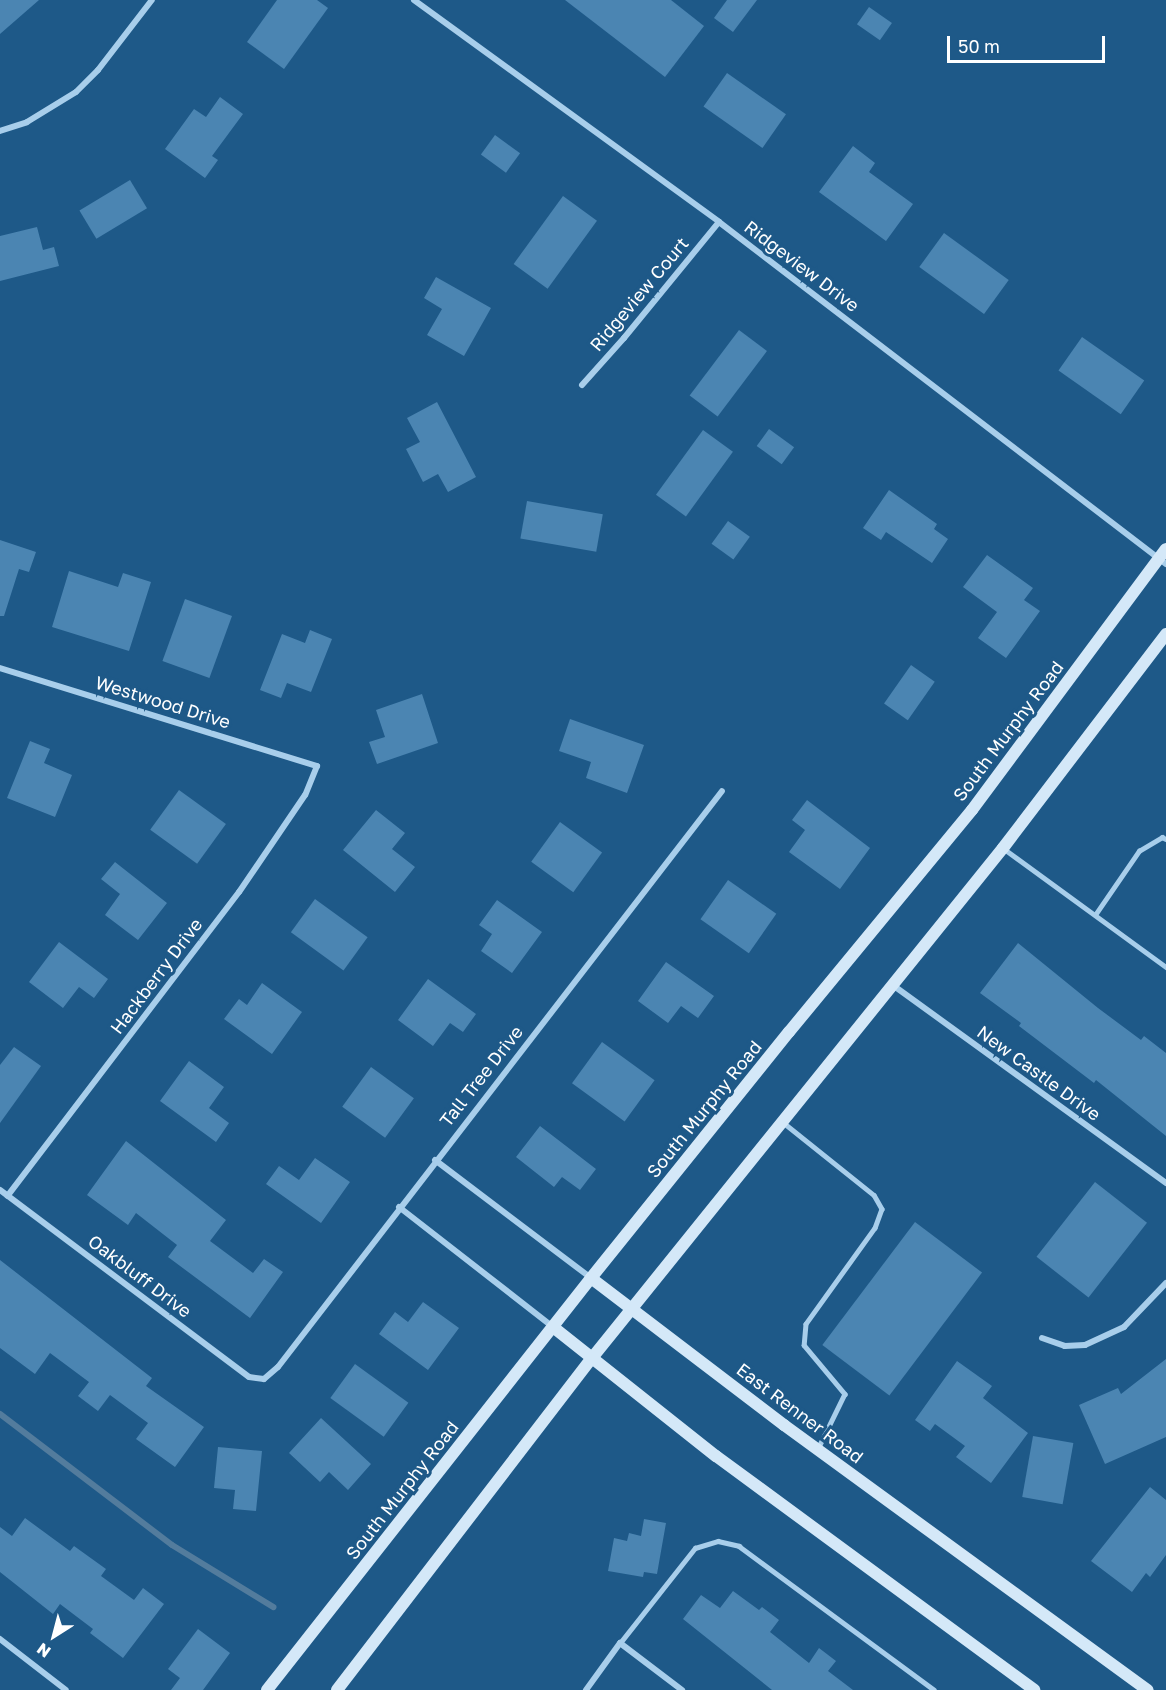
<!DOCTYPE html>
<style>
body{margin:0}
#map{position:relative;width:1166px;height:1690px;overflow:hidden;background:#1e5988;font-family:"Golos Text",sans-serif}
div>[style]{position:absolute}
.stream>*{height:6px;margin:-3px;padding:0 3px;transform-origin:3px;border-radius:3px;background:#537c9d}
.building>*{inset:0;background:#4b85b2;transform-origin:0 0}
.service>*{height:4.5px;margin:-2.25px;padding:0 2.25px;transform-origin:2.25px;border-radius:2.25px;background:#a8ceeb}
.minor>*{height:6px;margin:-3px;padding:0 3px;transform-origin:3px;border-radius:3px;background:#a8ceeb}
.secondary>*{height:12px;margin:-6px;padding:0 6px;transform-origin:6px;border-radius:6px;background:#d4e8f8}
span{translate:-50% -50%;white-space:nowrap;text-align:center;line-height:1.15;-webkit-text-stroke:6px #1e5988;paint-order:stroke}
.street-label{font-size:18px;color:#fff}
.north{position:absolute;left:24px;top:1606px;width:60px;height:60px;-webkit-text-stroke:4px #1e5988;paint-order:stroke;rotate:216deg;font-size:16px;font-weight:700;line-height:24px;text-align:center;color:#fff}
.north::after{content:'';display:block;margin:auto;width:21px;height:27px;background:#fff;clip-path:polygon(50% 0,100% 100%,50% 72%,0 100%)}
.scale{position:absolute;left:947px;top:36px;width:158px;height:27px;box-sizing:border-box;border:3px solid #fff;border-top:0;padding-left:8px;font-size:18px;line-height:21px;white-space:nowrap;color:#fff;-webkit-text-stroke:4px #1e5988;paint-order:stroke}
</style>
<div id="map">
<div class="stream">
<div style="left:0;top:1414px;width:216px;rotate:37.3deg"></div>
<div style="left:172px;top:1545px;width:119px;rotate:31.5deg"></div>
</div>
<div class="building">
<div style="clip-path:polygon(0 0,39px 0,0 34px)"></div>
<div style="clip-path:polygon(277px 0,317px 0,328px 8px,284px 69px,247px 42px)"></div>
<div style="clip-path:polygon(565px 0,671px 0,704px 26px,665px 77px)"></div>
<div style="clip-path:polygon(727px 0,757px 0,733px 32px,714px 18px)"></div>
<div style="left:869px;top:7px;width:28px;height:21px;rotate:35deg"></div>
<div style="left:727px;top:73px;width:72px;height:41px;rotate:35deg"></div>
<div style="clip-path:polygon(220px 97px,243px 114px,212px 156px,218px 160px,205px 178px,165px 149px,194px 109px,206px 117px)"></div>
<div style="left:495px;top:135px;width:31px;height:24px;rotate:36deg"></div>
<div style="clip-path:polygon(853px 146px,875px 163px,869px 172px,913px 204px,886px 241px,819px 192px)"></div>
<div style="left:130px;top:180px;width:33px;height:59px;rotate:59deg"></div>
<div style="left:563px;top:196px;width:42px;height:84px;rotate:36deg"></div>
<div style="clip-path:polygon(37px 227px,43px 250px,54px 247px,59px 266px,0 281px,0 236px)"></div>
<div style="left:944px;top:233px;width:80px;height:42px;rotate:36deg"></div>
<div style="clip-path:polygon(436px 277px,491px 308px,464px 356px,427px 335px,442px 309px,424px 298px)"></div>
<div style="left:739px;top:330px;width:35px;height:82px;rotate:37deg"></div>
<div style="left:1082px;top:337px;width:76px;height:41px;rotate:35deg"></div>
<div style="clip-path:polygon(437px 402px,476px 477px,448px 492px,438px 474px,423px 482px,406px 449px,420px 442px,407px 418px)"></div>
<div style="left:769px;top:429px;width:31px;height:21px;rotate:36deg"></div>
<div style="left:703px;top:430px;width:37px;height:80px;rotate:36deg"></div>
<div style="clip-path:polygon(889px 490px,937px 524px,934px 529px,948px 539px,932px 563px,886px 532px,881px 540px,863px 528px)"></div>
<div style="left:527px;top:501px;width:77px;height:38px;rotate:10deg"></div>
<div style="left:728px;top:521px;width:27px;height:28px;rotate:36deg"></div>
<div style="clip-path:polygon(0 540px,36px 552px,29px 572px,19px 569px,4px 616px,0 616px)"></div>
<div style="clip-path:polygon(987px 555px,1033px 588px,1024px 600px,1040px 611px,1006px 658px,978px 638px,997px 612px,963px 587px)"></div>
<div style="clip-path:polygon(69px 571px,118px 587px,123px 573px,151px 582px,129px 651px,52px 627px)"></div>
<div style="left:185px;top:599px;width:50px;height:66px;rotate:20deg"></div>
<div style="clip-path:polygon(310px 630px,332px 639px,311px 692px,287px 683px,281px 698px,260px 690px,282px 634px,305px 643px)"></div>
<div style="left:911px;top:665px;width:29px;height:47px;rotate:35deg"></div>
<div style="clip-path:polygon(422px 694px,438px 743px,377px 764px,369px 742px,385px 737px,376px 710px)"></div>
<div style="clip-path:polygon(570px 719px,644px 745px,627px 793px,586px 778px,591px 762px,559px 751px)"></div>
<div style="clip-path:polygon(30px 741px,50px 749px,44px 763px,72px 775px,55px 817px,7px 798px)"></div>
<div style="left:179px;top:790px;width:58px;height:49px;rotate:36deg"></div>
<div style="clip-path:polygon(807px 800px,870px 848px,840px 889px,789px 852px,805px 830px,792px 820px)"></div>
<div style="clip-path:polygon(376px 810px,405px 833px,392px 849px,415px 867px,395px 892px,343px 850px)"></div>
<div style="left:560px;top:822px;width:52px;height:49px;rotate:36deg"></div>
<div style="clip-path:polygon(115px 862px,167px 903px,138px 940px,105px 915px,120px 894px,101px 879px)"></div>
<div style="left:728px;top:880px;width:59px;height:48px;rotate:35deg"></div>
<div style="left:315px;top:899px;width:65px;height:41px;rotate:36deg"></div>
<div style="clip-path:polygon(497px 900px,542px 932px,512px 973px,481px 951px,492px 934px,479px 925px)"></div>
<div style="clip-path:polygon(59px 942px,108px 979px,94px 998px,79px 987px,63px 1008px,29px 982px)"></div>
<div style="clip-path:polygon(1018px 943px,1098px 1008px,1141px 1040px,1144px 1036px,1166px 1053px,1166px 1136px,1096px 1080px,1094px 1083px,1019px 1026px,1021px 1023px,980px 993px)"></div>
<div style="clip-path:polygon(666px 962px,714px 996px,698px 1018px,681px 1006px,668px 1023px,638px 1001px)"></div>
<div style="clip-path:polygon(428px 979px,476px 1014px,463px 1032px,450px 1023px,433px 1046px,398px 1020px)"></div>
<div style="clip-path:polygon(262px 983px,302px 1012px,272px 1054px,224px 1019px,239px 999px,247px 1005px)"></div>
<div style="left:602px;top:1042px;width:65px;height:51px;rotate:36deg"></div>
<div style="clip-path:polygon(14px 1047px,41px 1066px,0 1123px,0 1065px)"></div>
<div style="clip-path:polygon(189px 1061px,224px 1087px,209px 1108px,229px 1123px,216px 1142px,160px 1101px)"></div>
<div style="left:371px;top:1067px;width:53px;height:49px;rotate:36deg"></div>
<div style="clip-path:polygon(540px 1126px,596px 1169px,580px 1190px,562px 1177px,554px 1187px,516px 1157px)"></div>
<div style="clip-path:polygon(126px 1141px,226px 1220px,210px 1241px,253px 1273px,264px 1259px,283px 1272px,250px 1318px,168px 1257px,177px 1245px,136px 1213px,128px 1225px,87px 1195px)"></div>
<div style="clip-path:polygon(315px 1158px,350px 1182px,321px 1223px,266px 1184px,279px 1166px,299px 1180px)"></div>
<div style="left:1095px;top:1182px;width:66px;height:95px;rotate:38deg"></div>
<div style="left:915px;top:1222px;width:84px;height:154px;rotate:37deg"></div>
<div style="clip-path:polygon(0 1260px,152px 1378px,146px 1386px,204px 1427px,175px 1467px,136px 1439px,148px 1423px,110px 1395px,98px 1411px,78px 1396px,89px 1382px,50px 1353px,35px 1374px,0 1348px)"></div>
<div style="clip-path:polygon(423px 1302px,459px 1328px,428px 1370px,379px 1334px,395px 1312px,408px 1322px)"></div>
<div style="clip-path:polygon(1166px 1359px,1166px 1437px,1105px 1464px,1079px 1405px,1118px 1388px,1121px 1394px)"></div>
<div style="clip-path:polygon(957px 1361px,992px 1386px,983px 1398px,1028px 1433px,991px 1483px,956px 1457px,965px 1446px,935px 1424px,930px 1431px,915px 1420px)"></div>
<div style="left:355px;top:1364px;width:66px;height:42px;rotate:36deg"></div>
<div style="clip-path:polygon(321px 1418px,371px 1464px,348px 1490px,329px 1472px,320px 1482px,289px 1453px)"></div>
<div style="left:1033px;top:1436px;width:41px;height:62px;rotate:10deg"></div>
<div style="clip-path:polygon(218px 1447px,262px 1451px,256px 1511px,233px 1509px,235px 1490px,214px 1488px)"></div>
<div style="clip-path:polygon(1150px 1487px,1166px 1500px,1166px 1555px,1150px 1577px,1146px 1573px,1132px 1592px,1091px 1561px)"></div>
<div style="clip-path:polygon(25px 1518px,70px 1551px,74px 1546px,106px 1569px,101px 1576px,134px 1600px,143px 1588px,164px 1604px,123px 1658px,90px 1633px,93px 1629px,60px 1604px,53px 1614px,0 1572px,0 1527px,12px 1536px)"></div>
<div style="clip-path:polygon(644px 1519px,666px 1523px,657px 1574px,644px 1572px,643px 1577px,608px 1571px,614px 1538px,627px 1541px,629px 1533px,641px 1536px)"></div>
<div style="clip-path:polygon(733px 1591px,759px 1610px,762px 1607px,779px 1620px,770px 1632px,809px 1663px,819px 1648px,836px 1661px,828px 1671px,853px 1690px,772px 1690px,683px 1619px,701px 1595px,720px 1608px)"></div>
<div style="clip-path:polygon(198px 1629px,230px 1653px,203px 1690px,171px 1690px,180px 1678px,168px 1669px)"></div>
</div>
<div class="service">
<div style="left:1003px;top:848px;width:202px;rotate:36.1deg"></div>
<div style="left:1095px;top:915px;width:78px;rotate:-55.5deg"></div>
<div style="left:1139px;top:851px;width:27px;rotate:-31deg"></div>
<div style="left:1162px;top:837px;width:4px;rotate:27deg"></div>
<div style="left:784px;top:1123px;width:115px;rotate:38.7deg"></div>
<div style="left:874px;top:1195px;width:16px;rotate:60deg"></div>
<div style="left:882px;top:1209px;width:20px;rotate:110deg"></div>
<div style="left:875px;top:1228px;width:118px;rotate:125.7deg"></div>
<div style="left:806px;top:1324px;width:21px;rotate:95deg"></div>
<div style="left:804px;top:1345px;width:64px;rotate:50.1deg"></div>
<div style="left:845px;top:1394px;width:59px;rotate:116.1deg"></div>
<div style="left:620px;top:1643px;width:121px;rotate:-51.7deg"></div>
<div style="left:695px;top:1548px;width:24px;rotate:-17deg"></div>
<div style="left:718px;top:1541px;width:22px;rotate:13deg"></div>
<div style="left:739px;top:1546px;width:242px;rotate:36.4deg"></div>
</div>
<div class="minor">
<div style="left:414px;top:0;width:377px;rotate:36deg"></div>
<div style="left:719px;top:222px;width:563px;rotate:37.42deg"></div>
<div style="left:0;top:131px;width:28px;rotate:-18deg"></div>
<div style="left:27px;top:122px;width:57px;rotate:-31.5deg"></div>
<div style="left:76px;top:92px;width:31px;rotate:-45deg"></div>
<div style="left:98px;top:70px;width:88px;rotate:-52.4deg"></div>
<div style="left:582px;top:385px;width:63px;rotate:-48.2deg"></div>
<div style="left:624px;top:338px;width:150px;rotate:-50.7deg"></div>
<div style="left:0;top:668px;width:332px;rotate:17.2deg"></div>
<div style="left:317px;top:766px;width:31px;rotate:112deg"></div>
<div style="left:305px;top:795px;width:117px;rotate:124.2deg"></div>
<div style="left:239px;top:892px;width:382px;rotate:127.3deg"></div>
<div style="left:894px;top:986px;width:336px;rotate:35.9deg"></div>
<div style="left:435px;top:1160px;width:196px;rotate:37.1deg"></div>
<div style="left:0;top:1190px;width:311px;rotate:36.9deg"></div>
<div style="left:249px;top:1377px;width:15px;rotate:8deg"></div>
<div style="left:264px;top:1379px;width:18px;rotate:-41deg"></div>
<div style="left:278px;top:1367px;width:727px;rotate:-52.37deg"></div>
<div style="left:399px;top:1207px;width:195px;rotate:37.9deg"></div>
<div style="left:1042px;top:1338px;width:24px;rotate:19deg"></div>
<div style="left:1065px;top:1346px;width:20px;rotate:-3deg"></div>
<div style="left:1085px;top:1345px;width:43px;rotate:-24.8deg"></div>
<div style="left:1124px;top:1327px;width:61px;rotate:-46.3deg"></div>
<div style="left:0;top:1639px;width:83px;rotate:37.7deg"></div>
<div style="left:586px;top:1690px;width:58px;rotate:-54.1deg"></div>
<div style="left:620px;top:1643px;width:78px;rotate:37.2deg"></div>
</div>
<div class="secondary">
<div style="left:591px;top:1278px;width:243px;rotate:37.3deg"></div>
<div style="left:784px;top:1425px;width:450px;rotate:36.1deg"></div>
<div style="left:553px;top:1327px;width:208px;rotate:38.4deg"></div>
<div style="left:716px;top:1456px;width:395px;rotate:36.3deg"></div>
<div style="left:267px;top:1690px;width:524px;rotate:-51.82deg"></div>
<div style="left:591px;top:1278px;width:316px;rotate:-51.2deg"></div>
<div style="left:789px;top:1032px;width:288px;rotate:-50.5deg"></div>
<div style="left:972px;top:810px;width:325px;rotate:-53.4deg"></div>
<div style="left:337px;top:1690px;width:419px;rotate:-52.5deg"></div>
<div style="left:592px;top:1358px;width:655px;rotate:-51.14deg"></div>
<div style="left:1003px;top:848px;width:269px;rotate:-52.7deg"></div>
</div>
<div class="street-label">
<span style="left:802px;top:266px;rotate:37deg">Ridgeview Drive</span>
<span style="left:639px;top:294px;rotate:-50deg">Ridgeview Court</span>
<span style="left:163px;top:702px;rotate:17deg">Westwood Drive</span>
<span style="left:1008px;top:731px;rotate:-53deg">South Murphy Road</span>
<span style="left:156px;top:976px;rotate:-53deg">Hackberry Drive</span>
<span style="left:1039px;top:1073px;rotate:36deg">New Castle Drive</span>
<span style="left:481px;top:1076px;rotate:-52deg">Tall Tree Drive</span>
<span style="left:704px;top:1109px;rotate:-51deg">South Murphy Road</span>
<span style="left:140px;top:1276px;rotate:37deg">Oakbluff Drive</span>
<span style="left:800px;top:1413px;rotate:37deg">East Renner Road</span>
<span style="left:402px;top:1490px;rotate:-52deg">South Murphy Road</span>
</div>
<div class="north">N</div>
<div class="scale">50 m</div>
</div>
